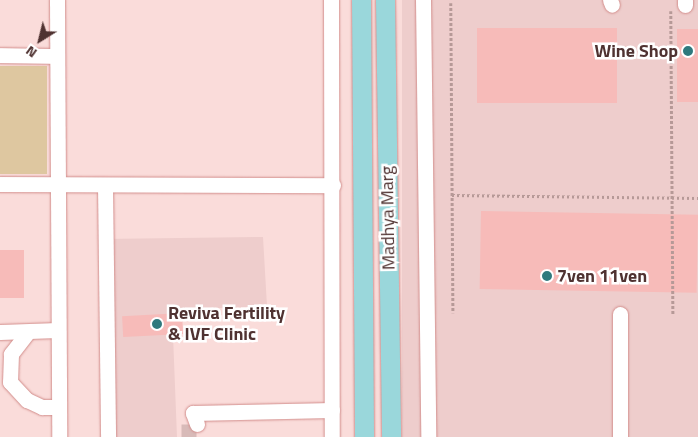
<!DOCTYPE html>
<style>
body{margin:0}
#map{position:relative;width:698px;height:437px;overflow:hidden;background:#fadcda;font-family:"Titillium Web",sans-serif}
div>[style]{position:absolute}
.built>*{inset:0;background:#eecdcc;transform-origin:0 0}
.green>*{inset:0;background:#dec7a0;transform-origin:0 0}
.building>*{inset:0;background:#f7bbb9;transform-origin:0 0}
.minor-tunnel>*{height:15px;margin-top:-7.5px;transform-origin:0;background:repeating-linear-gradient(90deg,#d8bab8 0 15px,transparent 0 23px)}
.path>*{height:2.5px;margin-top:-1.25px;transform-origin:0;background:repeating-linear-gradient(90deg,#b69997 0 2.5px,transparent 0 5px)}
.roads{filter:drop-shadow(0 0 1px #d28d8b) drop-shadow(0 0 1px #d28d8b)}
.minor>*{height:15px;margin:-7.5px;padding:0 7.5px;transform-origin:7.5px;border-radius:7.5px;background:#fff}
.major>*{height:19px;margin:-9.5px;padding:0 9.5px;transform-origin:9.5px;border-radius:9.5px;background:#9ad7db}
.dots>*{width:14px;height:14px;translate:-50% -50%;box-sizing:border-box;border:2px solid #fff;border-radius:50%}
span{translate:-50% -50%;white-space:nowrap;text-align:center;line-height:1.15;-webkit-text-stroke:5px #fff;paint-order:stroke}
.poi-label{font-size:18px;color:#4f3231;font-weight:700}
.right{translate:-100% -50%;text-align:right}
.left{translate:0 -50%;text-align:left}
.street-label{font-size:18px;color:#4f3231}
.north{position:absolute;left:15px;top:15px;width:50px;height:50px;-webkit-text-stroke:4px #fff;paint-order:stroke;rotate:216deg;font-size:14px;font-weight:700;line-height:20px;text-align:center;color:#4f3231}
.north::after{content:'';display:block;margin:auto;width:18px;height:22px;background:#4f3231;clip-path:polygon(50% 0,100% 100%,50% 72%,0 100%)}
</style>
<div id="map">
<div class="built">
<div style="left:402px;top:0;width:296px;height:437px"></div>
<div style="clip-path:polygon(263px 237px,267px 306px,172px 310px,177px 437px,110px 437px,102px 239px)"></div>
</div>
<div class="green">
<div style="left:0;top:66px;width:47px;height:108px"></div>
</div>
<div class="building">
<div style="left:477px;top:28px;width:140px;height:75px"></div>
<div style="left:677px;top:29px;width:21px;height:73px"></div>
<div style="left:481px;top:211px;width:217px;height:78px;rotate:1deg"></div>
<div style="left:0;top:250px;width:24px;height:48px"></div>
<div style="left:182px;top:313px;width:21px;height:60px;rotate:87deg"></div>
</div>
<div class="minor-tunnel">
<div style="left:189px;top:437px;width:13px;rotate:-90deg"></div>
</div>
<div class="path">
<div style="left:451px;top:3px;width:310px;rotate:89.6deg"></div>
<div style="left:671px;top:11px;width:303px;rotate:89.6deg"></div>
<div style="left:452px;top:195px;width:246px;rotate:0.7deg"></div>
</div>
<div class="roads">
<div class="minor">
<div style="left:57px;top:0;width:437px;rotate:89.7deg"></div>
<div style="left:331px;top:0;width:437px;rotate:89.9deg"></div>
<div style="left:423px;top:0;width:437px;rotate:89.3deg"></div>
<div style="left:610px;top:0;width:5px;rotate:68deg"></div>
<div style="left:685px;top:5px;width:5px;rotate:-90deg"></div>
<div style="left:0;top:55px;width:57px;rotate:1deg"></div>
<div style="left:0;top:184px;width:333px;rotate:0.2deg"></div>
<div style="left:105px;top:185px;width:252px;rotate:89.3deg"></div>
<div style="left:0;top:332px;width:58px;rotate:-2deg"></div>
<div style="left:28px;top:332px;width:28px;rotate:128deg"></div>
<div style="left:11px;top:354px;width:28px;rotate:92deg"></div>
<div style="left:10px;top:382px;width:25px;rotate:47deg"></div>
<div style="left:27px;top:400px;width:17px;rotate:25deg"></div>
<div style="left:42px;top:407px;width:17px"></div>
<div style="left:197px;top:424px;width:12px;rotate:-110deg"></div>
<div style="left:193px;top:413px;width:139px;rotate:-1.2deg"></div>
<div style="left:620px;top:437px;width:123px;rotate:-90deg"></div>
</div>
<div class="major">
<div style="left:361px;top:0;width:437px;rotate:89.6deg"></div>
<div style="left:385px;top:0;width:437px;rotate:89.2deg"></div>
</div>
</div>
<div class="dots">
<div style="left:688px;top:51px;background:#2f797d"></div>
<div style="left:547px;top:276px;background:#2f797d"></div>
<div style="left:157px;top:324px;background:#2f797d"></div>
</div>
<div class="poi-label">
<span class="right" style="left:678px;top:51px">Wine Shop</span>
<span class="left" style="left:557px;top:276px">7ven 11ven</span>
<span class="left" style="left:168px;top:324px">Reviva Fertility<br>&amp; IVF Clinic</span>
</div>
<div class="street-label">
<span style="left:388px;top:218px;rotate:-91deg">Madhya Marg</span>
</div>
<div class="north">N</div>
</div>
